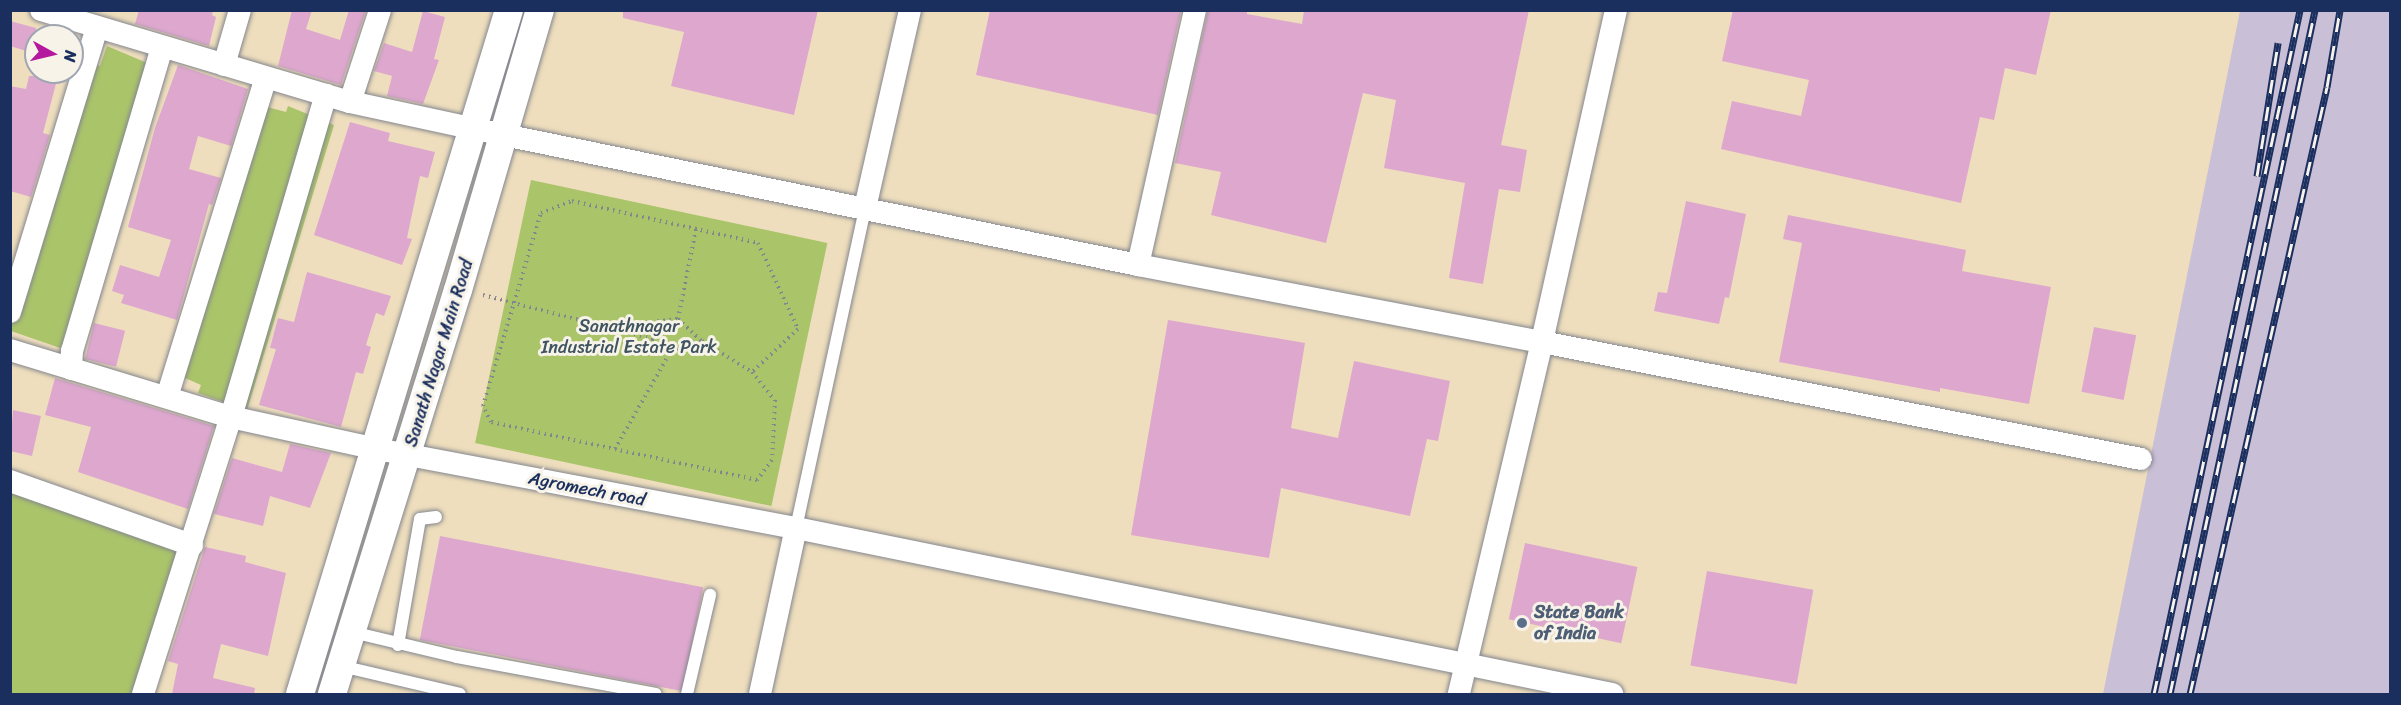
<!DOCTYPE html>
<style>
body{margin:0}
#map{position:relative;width:2401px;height:705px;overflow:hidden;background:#eedebd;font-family:Sriracha,sans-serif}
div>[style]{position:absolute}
.industrial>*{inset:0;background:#c9bfd7}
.green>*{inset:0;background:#aac46a;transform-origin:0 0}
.building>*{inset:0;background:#dea8ce;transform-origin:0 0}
.path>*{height:4px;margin-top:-2px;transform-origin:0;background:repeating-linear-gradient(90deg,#84868e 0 1.5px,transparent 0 6px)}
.roads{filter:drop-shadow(0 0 2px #84868e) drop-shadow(0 0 2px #84868e)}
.service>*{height:12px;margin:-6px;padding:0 6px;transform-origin:6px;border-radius:6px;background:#fff}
.minor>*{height:22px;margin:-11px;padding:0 11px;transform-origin:11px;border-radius:11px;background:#fff}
.tertiary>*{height:28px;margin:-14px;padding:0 14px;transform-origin:14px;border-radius:14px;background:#fff}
.rail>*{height:7px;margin-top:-3.5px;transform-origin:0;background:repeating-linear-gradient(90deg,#f7f3e8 0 14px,#1b2f5e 0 28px);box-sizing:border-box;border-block:2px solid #1b2f5e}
.dots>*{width:16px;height:16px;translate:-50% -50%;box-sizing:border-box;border:3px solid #f7f3e8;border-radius:50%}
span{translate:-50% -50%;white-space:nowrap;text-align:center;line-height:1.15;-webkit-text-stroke:6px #f7f3e8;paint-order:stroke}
.park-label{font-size:18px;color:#3f5461}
.street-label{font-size:18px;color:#1b2f5e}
.service-label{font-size:18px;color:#4e5e75;font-weight:700}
.left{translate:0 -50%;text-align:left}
.frame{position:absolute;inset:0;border:12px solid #1b2f5e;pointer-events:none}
.north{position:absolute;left:24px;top:24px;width:60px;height:60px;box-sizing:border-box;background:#f7f3e8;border:2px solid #9fa5b1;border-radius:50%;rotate:98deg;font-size:16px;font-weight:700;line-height:24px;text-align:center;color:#1b2f5e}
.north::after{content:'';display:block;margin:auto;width:21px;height:27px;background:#b5179e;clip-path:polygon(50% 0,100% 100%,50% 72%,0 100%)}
</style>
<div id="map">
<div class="industrial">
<div style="clip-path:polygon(2240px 11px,2390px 11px,2390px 694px,2103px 694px)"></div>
</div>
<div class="green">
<div style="clip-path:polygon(107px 46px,152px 65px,66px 350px,11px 331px,11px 301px,84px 61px,100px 66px)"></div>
<div style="clip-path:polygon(260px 105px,286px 112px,288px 106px,334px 125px,247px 410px,198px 393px,201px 385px,176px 374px)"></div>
<div style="left:531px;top:180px;width:303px;height:269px;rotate:12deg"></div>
<div style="clip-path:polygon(11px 486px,184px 548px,137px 694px,11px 694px)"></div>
</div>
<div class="building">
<div style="clip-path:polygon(139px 10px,213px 10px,212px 15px,216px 17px,209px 46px,135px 24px)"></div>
<div style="clip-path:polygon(292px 10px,312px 10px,306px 29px,340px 40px,349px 10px,366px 10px,341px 85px,278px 66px)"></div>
<div style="clip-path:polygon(623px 10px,818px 10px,794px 115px,671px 86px,684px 32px,623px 18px)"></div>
<div style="clip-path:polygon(990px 10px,1181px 11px,1158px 115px,976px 75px)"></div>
<div style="clip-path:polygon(1208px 10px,1247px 10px,1247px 14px,1302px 24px,1304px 10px,1529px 10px,1501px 145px,1527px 150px,1520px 192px,1499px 189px,1483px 284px,1449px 278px,1465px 183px,1384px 168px,1396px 100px,1363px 93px,1326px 243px,1211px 215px,1221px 172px,1175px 163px)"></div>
<div style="clip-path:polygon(1733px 10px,2051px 10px,2036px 75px,2005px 68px,1994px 120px,1980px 117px,1961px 203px,1721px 149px,1732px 101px,1801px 116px,1809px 80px,1722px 61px)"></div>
<div style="clip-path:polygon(423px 11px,445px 17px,434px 59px,439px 60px,423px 104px,387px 96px,392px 76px,374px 71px,384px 43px,412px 52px)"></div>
<div style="clip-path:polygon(10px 21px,36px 28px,36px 54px,10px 46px)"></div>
<div style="clip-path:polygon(178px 65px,248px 89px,231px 146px,198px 136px,189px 169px,221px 178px,212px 205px,209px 204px,177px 320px,121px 303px,124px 295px,112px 291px,120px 265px,159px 277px,171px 240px,128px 227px,155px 128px)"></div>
<div style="clip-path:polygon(29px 76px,58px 76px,43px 133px,50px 135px,31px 197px,10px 191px,10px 86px,26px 89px)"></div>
<div style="clip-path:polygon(350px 122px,390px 133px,388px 141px,435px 152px,428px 178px,420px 176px,407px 238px,412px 239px,402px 265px,314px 235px)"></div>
<div style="clip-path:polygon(1686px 201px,1746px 214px,1729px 298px,1725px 297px,1719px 324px,1654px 311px,1658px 292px,1667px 293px)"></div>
<div style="clip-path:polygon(1788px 215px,1966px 250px,1962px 271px,2051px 287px,2029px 404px,1940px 388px,1940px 392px,1779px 362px,1802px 243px,1783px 239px)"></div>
<div style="clip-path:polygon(307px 272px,391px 296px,384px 316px,376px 313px,366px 345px,371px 347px,363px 374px,356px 372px,341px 427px,259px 405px,276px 349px,270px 348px,278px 318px,294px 322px)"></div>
<div style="clip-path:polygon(1168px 320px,1305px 343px,1291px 428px,1338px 438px,1354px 361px,1450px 381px,1438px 441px,1427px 439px,1410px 516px,1281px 488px,1269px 558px,1131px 535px)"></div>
<div style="left:94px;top:323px;width:32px;height:37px;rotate:14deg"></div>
<div style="left:2094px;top:327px;width:43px;height:66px;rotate:11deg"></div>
<div style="clip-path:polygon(55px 378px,214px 426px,188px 509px,78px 472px,91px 427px,45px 415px)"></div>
<div style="clip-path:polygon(13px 410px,41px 416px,32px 456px,10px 451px)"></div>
<div style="clip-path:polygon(290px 444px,331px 453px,310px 508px,270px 496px,263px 526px,214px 514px,232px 458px,282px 472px)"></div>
<div style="left:440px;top:536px;width:268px;height:106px;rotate:11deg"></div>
<div style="left:1525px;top:543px;width:115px;height:78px;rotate:12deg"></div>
<div style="clip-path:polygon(205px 547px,246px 556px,245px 562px,286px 573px,268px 656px,221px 644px,213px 678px,255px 688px,254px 694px,172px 694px,178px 664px,168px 661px)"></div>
<div style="left:1707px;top:571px;width:108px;height:96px;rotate:10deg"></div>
</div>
<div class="path">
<div style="left:572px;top:201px;width:191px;rotate:12.7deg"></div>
<div style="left:758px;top:243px;width:95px;rotate:65.1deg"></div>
<div style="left:798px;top:329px;width:63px;rotate:136.9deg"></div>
<div style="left:752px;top:372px;width:36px;rotate:51deg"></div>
<div style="left:775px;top:400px;width:60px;rotate:92.9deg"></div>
<div style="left:772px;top:460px;width:25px;rotate:127deg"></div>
<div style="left:757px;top:480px;width:272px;rotate:-167.7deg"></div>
<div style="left:491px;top:422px;width:18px;rotate:-117deg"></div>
<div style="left:483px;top:406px;width:202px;rotate:-73.3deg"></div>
<div style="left:541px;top:213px;width:33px;rotate:-21deg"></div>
<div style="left:483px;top:295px;width:176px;rotate:14.5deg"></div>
<div style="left:653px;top:339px;width:22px;rotate:34deg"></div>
<div style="left:678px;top:319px;width:33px;rotate:43deg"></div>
<div style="left:610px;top:327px;width:68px;rotate:-6.7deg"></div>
<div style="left:678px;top:319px;width:92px;rotate:-78.7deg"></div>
<div style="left:615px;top:449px;width:113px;rotate:-60.3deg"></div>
<div style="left:671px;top:351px;width:33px;rotate:-18deg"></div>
<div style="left:702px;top:341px;width:59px;rotate:31.8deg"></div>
</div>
<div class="roads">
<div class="service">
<div style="left:796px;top:528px;width:327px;rotate:-77.8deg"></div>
<div style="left:352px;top:632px;width:108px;rotate:13.4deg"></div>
<div style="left:457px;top:657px;width:202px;rotate:10.5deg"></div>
<div style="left:398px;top:645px;width:128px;rotate:-80.1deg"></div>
<div style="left:420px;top:519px;width:16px;rotate:-7deg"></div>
<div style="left:341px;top:666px;width:122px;rotate:13.2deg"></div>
<div style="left:687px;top:694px;width:102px;rotate:-76.9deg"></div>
</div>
<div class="minor">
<div style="left:41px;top:10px;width:322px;rotate:16.6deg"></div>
<div style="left:350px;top:102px;width:128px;rotate:12.2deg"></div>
<div style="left:475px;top:129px;width:677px;rotate:11.59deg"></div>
<div style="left:1138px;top:265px;width:411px;rotate:10.8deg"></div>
<div style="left:1542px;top:342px;width:362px;rotate:103.3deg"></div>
<div style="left:1616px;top:10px;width:340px;rotate:102.6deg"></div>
<div style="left:1542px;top:342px;width:610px;rotate:11.05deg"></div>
<div style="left:224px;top:65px;width:57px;rotate:-73.8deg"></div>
<div style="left:350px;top:102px;width:97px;rotate:-71.9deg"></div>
<div style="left:865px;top:208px;width:203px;rotate:-77.2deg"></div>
<div style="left:1138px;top:265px;width:261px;rotate:-77.4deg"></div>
<div style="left:10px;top:312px;width:298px;rotate:-73deg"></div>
<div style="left:10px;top:350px;width:231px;rotate:16.9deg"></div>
<div style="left:231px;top:417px;width:149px;rotate:12.4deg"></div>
<div style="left:377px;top:449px;width:426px;rotate:10.7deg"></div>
<div style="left:796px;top:528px;width:833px;rotate:11.5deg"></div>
<div style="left:71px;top:369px;width:18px;rotate:-87deg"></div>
<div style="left:72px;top:351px;width:317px;rotate:-73.5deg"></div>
<div style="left:167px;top:397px;width:334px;rotate:-72.8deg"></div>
<div style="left:10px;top:481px;width:193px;rotate:19.4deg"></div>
<div style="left:143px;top:694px;width:291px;rotate:-72.4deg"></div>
<div style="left:231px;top:417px;width:336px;rotate:-73.6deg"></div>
<div style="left:760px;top:694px;width:170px;rotate:-77.8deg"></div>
</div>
<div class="tertiary">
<div style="left:300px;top:694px;width:715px;rotate:-73.01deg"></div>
<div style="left:332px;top:694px;width:423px;rotate:-72.7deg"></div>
<div style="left:458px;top:290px;width:292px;rotate:-73.7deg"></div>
</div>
</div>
<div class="rail">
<div style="left:2257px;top:176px;width:135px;rotate:-81deg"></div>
<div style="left:2154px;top:694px;width:699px;rotate:-77.95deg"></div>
<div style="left:2170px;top:694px;width:699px;rotate:-78.03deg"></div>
<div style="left:2190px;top:694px;width:622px;rotate:-77.28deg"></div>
<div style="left:2327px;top:87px;width:78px;rotate:-80.4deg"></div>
</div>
<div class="dots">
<div style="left:1522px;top:623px;background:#5c6f8a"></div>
</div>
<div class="park-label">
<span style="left:629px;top:337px">Sanathnagar<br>Industrial Estate Park</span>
</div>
<div class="street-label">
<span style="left:439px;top:353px;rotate:-73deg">Sanath Nagar Main Road</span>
<span style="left:587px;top:489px;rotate:11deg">Agromech road</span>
</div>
<div class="service-label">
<span class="left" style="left:1534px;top:623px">State Bank<br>of India</span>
</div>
<div class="frame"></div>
<div class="north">N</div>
</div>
